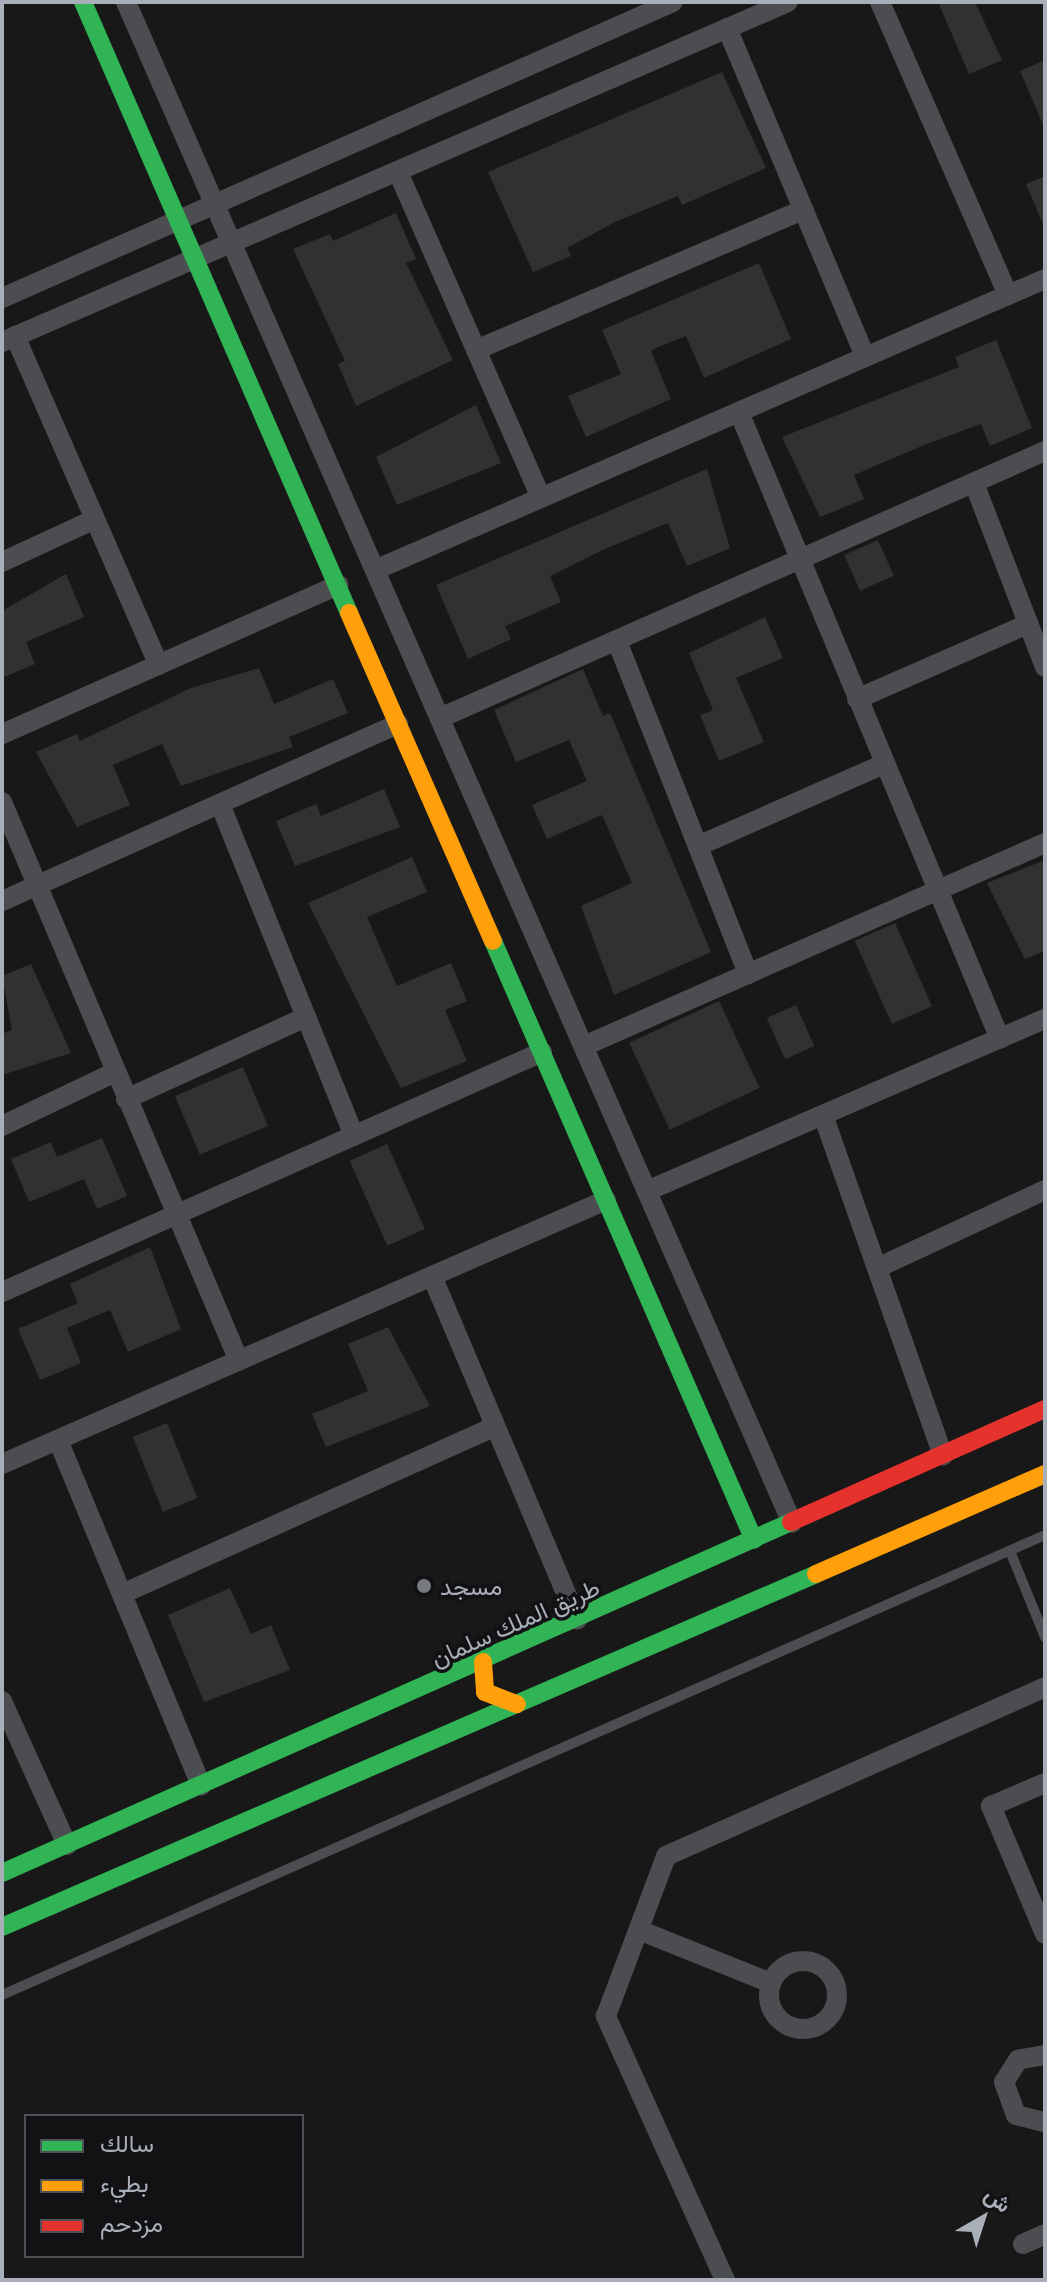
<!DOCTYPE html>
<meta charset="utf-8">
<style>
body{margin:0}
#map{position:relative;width:1047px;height:2282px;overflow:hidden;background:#181818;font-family:"Golos Text",Vazirmatn,sans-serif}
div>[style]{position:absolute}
.building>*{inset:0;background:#313132;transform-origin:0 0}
.lane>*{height:10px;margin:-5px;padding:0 5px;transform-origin:5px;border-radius:5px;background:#4c4d51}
.street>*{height:20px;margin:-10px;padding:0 10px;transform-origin:10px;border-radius:10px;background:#4c4d51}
.street>.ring{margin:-10px;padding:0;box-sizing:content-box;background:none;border:20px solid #4c4d51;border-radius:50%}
.fast>*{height:18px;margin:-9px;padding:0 9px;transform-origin:9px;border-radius:9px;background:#30b455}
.slow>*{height:18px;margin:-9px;padding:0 9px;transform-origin:9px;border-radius:9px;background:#ff9f0a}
.jam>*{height:18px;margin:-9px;padding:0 9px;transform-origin:9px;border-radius:9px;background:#e5322d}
.dots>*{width:22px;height:22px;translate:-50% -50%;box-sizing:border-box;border:4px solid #121214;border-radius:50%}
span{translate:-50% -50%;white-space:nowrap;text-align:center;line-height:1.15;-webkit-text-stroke:7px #121214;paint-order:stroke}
.poi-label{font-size:24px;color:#a9afb9}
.left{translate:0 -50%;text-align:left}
.street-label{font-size:24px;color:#a9afb9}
.frame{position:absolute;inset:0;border:4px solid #a9afb9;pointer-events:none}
.legend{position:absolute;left:24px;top:2114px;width:280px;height:144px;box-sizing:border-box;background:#121214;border:2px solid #4e5156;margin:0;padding:10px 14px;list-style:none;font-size:24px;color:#a9afb9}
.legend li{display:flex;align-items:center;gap:16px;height:40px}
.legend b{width:40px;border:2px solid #4e5156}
.north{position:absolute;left:943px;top:2178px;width:80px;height:80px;-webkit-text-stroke:6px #121214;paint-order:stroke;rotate:39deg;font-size:22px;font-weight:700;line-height:32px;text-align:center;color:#a9afb9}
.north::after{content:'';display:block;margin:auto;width:28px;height:36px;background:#a9afb9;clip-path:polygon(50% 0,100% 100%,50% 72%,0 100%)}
</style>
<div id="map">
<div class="building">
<div style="clip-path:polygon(938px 2px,975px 2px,1002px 60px,969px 74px)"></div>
<div style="clip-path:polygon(1045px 60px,1045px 129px,1020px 71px)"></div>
<div style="clip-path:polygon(722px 72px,766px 168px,682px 205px,678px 196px,615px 222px,567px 248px,571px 256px,533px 272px,488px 172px)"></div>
<div style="clip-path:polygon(1045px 176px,1045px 229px,1026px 184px)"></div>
<div style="clip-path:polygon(396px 213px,416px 259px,406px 263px,453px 360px,356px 406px,338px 364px,345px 361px,293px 249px,330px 234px,333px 241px)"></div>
<div style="clip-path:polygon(759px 263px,791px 339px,704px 378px,686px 336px,658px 347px,651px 351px,671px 399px,586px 437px,568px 396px,621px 374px,602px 330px)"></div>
<div style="clip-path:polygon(996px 340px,1032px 428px,990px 446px,981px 424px,924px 445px,854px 475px,864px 499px,820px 517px,782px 437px,959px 367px,955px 357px)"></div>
<div style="clip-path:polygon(476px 405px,501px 463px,397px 505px,376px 457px)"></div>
<div style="clip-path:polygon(707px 469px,730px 548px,687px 566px,668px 523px,607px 548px,550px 576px,561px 602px,505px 626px,511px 639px,468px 659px,436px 585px)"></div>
<div style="left:878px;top:540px;width:39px;height:37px;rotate:66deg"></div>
<div style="clip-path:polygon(66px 574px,84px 617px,26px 642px,35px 664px,2px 678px,2px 611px)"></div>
<div style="clip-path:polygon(765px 617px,783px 658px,736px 678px,764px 742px,719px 761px,700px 715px,713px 710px,689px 653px)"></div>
<div style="clip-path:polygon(259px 668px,274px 704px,333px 679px,348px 713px,289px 737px,293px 747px,181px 786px,162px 744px,113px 765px,130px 805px,77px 827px,36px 752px,77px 734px,80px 741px,191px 688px)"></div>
<div style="clip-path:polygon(583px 669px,603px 716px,610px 713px,711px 952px,614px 995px,581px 906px,632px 883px,602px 815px,547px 839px,532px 805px,587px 781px,569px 740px,516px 762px,494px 710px)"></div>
<div style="clip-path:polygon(384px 789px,400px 827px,295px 866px,276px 821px,316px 804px,321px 816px)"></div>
<div style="clip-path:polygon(412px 857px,427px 892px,367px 917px,397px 986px,451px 963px,467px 1001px,445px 1010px,467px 1061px,401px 1088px,308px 903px)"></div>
<div style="clip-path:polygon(1045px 860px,1045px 951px,1025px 959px,987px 883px)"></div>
<div style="left:895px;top:923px;width:91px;height:44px;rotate:66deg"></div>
<div style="clip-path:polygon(31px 964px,71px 1053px,2px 1075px,2px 1034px,12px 1030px,2px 976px)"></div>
<div style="left:719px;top:1001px;width:96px;height:99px;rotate:65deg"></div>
<div style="left:796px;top:1005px;width:45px;height:32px;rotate:66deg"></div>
<div style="left:243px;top:1067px;width:64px;height:74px;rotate:67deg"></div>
<div style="clip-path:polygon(102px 1138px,127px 1196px,97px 1209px,84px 1179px,29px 1202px,11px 1159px,51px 1142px,57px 1157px)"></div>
<div style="left:387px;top:1144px;width:93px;height:41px;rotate:66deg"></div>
<div style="clip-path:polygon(150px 1247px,181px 1329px,128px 1352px,110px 1310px,67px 1328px,81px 1363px,40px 1380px,18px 1329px,78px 1303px,70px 1284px)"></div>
<div style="clip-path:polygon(388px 1327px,430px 1406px,326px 1447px,312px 1414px,368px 1391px,348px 1344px)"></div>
<div style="left:167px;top:1423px;width:81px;height:37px;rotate:68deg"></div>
<div style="clip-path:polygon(230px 1588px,251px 1634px,271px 1625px,290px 1670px,204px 1702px,168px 1615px)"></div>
</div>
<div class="lane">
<div style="left:1010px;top:1551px;width:93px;rotate:67.9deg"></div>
<div style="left:2px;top:1995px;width:1140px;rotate:-23.8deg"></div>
</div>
<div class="street">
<div style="left:126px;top:2px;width:1660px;rotate:66.35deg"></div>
<div style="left:880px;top:2px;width:320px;rotate:66.4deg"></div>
<div style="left:727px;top:28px;width:357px;rotate:67.2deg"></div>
<div style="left:398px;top:172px;width:356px;rotate:66.3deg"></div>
<div style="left:2px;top:298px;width:733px;rotate:-23.8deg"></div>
<div style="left:15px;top:336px;width:359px;rotate:66.4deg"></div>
<div style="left:2px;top:342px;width:856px;rotate:-23.39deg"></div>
<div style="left:476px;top:350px;width:356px;rotate:-23.2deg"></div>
<div style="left:739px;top:412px;width:679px;rotate:67.4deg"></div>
<div style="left:974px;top:483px;width:197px;rotate:68.9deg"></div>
<div style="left:2px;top:562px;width:102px;rotate:-24.8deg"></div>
<div style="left:375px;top:570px;width:730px;rotate:-23.48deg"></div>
<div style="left:617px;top:641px;width:358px;rotate:68.5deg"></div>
<div style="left:857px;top:699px;width:187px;rotate:-23.7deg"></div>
<div style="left:440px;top:718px;width:661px;rotate:-23.81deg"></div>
<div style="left:2px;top:734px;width:368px;rotate:-23.9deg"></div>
<div style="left:2px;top:802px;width:607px;rotate:67.02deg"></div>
<div style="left:220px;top:804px;width:358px;rotate:68deg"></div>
<div style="left:698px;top:846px;width:203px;rotate:-23.8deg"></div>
<div style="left:2px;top:901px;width:434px;rotate:-24.1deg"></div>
<div style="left:584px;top:1046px;width:504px;rotate:-23.77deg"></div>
<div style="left:126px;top:1099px;width:198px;rotate:-24.5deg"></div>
<div style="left:823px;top:1115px;width:361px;rotate:70.6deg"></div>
<div style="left:2px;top:1126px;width:125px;rotate:-25.5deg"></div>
<div style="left:647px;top:1191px;width:434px;rotate:-23.4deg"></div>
<div style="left:877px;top:1268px;width:185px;rotate:-24.9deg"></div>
<div style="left:432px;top:1276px;width:373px;rotate:67.1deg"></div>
<div style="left:2px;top:1292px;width:591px;rotate:-23.96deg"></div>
<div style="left:58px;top:1440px;width:374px;rotate:67.5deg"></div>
<div style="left:2px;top:1464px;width:659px;rotate:-23.61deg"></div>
<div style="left:122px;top:1594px;width:409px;rotate:-24.2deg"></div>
<div style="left:2px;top:1701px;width:158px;rotate:65.7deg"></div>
<div style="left:1045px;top:1783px;width:59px;rotate:156.9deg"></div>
<div style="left:991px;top:1806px;width:139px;rotate:67.1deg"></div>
<div style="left:639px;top:1930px;width:142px;rotate:21.9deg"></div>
<div class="ring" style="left:769px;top:1961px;width:48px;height:48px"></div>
<div style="left:1045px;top:2055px;width:27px;rotate:170deg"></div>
<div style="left:1018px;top:2060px;width:26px;rotate:122deg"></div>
<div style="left:1004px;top:2082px;width:35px;rotate:70deg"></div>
<div style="left:1016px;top:2115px;width:30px;rotate:14deg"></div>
<div style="left:1023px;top:2244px;width:24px;rotate:-24deg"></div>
<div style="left:725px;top:2280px;width:290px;rotate:-114.3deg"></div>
<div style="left:606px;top:2016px;width:171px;rotate:-69.4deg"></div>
<div style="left:666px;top:1856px;width:415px;rotate:-24deg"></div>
</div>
<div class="fast">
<div style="left:83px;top:2px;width:666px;rotate:66.47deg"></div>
<div style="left:493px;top:941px;width:653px;rotate:66.46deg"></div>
<div style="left:2px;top:1873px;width:864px;rotate:-23.98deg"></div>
<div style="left:2px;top:1927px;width:887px;rotate:-23.44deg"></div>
</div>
<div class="slow">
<div style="left:349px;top:613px;width:358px;rotate:66.3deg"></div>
<div style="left:816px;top:1574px;width:250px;rotate:-23.6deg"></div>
<div style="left:483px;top:1662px;width:30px;rotate:86deg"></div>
<div style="left:485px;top:1692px;width:34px;rotate:21deg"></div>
</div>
<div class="jam">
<div style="left:791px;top:1522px;width:278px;rotate:-24deg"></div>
</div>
<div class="dots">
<div style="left:424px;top:1586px;background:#767a81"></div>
</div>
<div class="poi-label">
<span class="left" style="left:440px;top:1586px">مسجد</span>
</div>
<div class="street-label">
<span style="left:515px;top:1622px;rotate:-24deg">طريق الملك سلمان</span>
</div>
<div class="frame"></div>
<ul class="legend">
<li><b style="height:10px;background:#30b455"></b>سالك</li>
<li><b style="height:10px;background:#ff9f0a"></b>بطيء</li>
<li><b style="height:10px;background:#e5322d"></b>مزدحم</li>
</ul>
<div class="north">ش</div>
</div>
